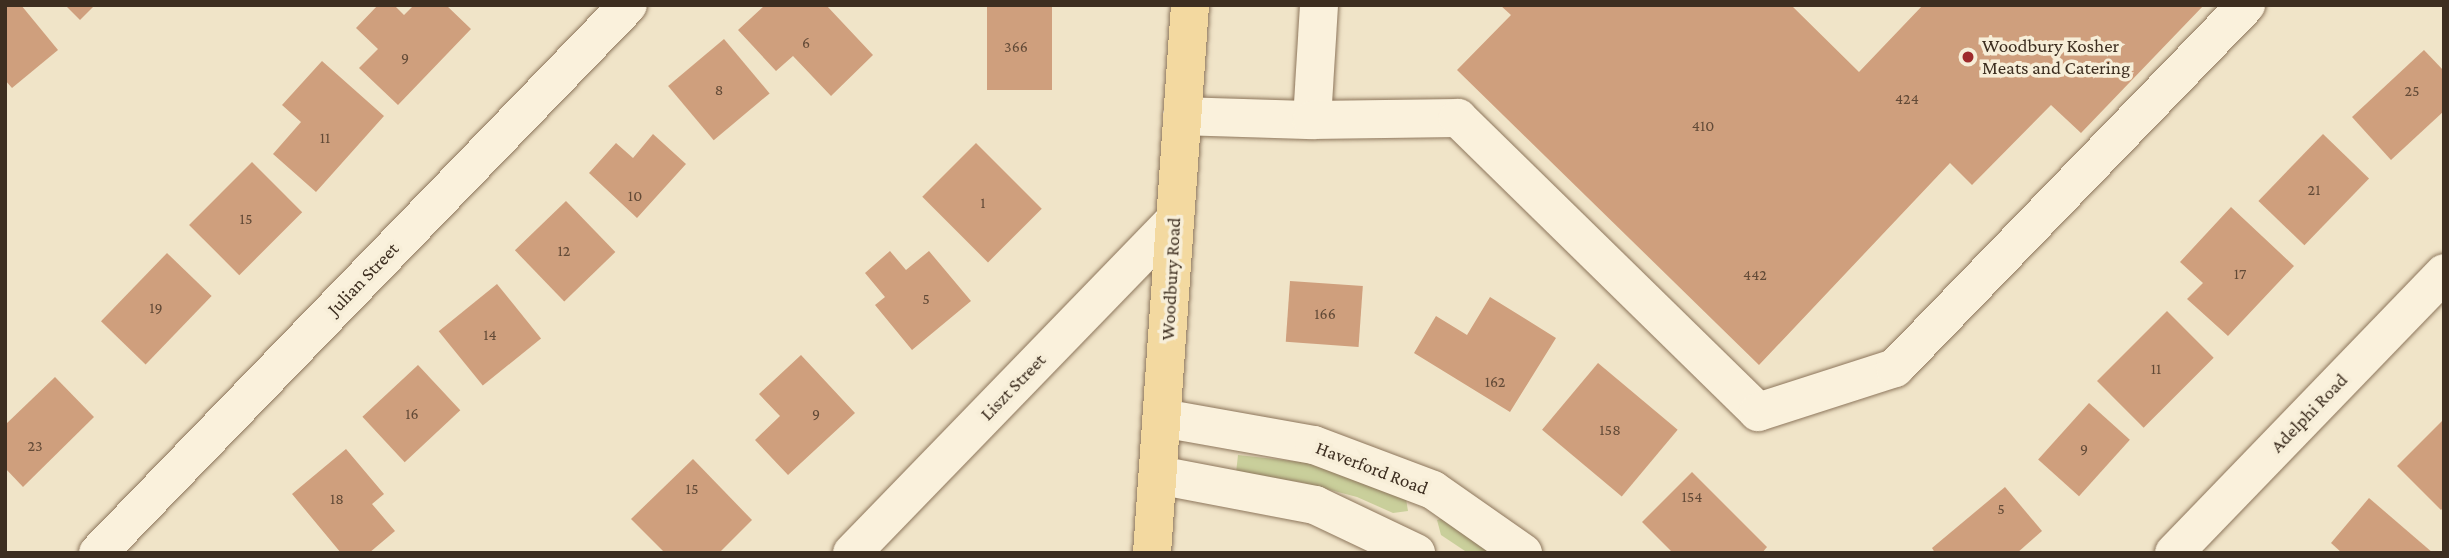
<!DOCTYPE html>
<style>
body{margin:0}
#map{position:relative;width:2449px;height:558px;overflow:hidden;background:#f0e4c8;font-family:"Crimson Pro",serif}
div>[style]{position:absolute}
.green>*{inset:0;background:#c9cf9b}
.building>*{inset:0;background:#cf9f7d;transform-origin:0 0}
.roads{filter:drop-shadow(0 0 2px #8d765c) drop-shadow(0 0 2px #8d765c)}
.minor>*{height:38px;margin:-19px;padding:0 19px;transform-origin:19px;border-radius:19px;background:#faf1dc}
.major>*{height:38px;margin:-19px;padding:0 19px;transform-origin:19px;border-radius:19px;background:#f3d9a0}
.dots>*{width:19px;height:19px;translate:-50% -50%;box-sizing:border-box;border:4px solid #f7eed8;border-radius:50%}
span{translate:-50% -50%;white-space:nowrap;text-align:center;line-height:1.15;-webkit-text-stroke:7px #f7eed8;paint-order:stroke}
.number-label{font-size:16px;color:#624a37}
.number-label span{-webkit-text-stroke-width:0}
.poi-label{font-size:19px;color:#3d2e20}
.left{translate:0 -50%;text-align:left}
.street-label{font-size:19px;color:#3d2e20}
.frame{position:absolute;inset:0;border:7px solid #3d2e20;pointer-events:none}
</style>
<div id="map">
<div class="green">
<div style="clip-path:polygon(1238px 455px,1309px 463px,1406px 499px,1408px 511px,1393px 513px,1357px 497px,1300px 482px,1236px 473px)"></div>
<div style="clip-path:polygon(1443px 518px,1503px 553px,1468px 553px,1441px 535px,1437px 520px)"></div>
</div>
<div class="building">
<div style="clip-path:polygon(5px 5px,21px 5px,58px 50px,12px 88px,5px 80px)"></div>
<div style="clip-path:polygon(65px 5px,95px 5px,80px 20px)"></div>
<div style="clip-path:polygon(378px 5px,394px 5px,404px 15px,414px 5px,446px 5px,471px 29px,398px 105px,359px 68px,378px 49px,356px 28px)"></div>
<div style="clip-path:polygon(765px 5px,826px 5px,873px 55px,831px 96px,793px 56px,776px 71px,738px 30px)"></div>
<div style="left:987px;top:5px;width:65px;height:85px"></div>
<div style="clip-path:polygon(1500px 5px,1791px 5px,1859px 72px,1923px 5px,2204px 5px,2081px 133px,2051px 105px,1972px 185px,1950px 163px,1759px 365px,1457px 70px,1511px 15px)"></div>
<div style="left:724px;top:39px;width:71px;height:73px;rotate:50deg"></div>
<div style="clip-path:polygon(2424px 50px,2444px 71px,2444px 111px,2391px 160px,2352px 117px)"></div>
<div style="clip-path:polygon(322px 61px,384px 116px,316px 192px,273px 154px,301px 122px,282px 105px)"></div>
<div style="clip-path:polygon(653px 134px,686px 164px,637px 218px,589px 173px,616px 143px,633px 158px)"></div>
<div style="left:2323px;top:134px;width:64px;height:93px;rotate:44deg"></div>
<div style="left:976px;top:143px;width:93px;height:76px;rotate:45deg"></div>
<div style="left:252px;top:162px;width:71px;height:89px;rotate:45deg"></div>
<div style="left:566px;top:201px;width:71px;height:71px;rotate:46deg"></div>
<div style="clip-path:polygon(2231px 207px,2294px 266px,2228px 336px,2187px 299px,2203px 283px,2180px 262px)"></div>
<div style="clip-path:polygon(890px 251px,906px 270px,929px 251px,971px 301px,912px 350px,875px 305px,885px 297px,865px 273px)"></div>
<div style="left:167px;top:253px;width:62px;height:95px;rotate:44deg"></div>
<div style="left:1290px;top:281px;width:73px;height:61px;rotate:4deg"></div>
<div style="left:497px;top:284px;width:70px;height:75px;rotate:51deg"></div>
<div style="clip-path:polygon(1490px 297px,1556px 338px,1510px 412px,1414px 353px,1436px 316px,1467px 335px)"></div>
<div style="left:2167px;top:311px;width:66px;height:99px;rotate:45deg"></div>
<div style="clip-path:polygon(801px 355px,855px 413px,788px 475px,755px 440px,780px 416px,759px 394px)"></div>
<div style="left:1598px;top:363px;width:104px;height:87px;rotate:40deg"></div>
<div style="left:418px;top:365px;width:62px;height:76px;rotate:47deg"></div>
<div style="clip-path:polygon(55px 377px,94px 417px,23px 487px,5px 468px,5px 425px)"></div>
<div style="left:2089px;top:403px;width:55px;height:76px;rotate:42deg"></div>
<div style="clip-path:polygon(2444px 419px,2444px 507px,2441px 510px,2397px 466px)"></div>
<div style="clip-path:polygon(346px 449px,384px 494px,372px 504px,395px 531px,369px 553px,341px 553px,292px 494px)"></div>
<div style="clip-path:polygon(693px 459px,752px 520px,719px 553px,665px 553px,631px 519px)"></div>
<div style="clip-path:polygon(1692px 472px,1767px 547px,1762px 553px,1673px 553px,1642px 522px)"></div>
<div style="clip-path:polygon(2005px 487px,2042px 531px,2017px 553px,1935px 553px,1932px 548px)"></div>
<div style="clip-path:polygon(2369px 498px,2433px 553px,2342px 553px,2331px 543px)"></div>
</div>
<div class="roads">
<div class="minor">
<div style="left:1182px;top:116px;width:130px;rotate:1.8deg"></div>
<div style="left:1312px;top:120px;width:115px;rotate:-86.5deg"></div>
<div style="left:1312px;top:120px;width:146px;rotate:-0.8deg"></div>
<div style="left:1458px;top:118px;width:420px;rotate:44.4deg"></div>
<div style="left:1758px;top:412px;width:144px;rotate:-17.8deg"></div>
<div style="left:1895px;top:368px;width:505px;rotate:-45.96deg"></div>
<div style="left:1162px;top:418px;width:154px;rotate:10.1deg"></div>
<div style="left:1314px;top:445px;width:127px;rotate:20.7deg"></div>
<div style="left:1433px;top:490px;width:110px;rotate:35deg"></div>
<div style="left:1158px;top:475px;width:160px;rotate:10.8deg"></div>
<div style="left:1315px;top:505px;width:112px;rotate:25.4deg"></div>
<div style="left:98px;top:553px;width:762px;rotate:-45.96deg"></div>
<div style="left:852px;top:553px;width:463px;rotate:-45.9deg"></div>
<div style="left:2174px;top:553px;width:389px;rotate:-46deg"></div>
</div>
<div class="major">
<div style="left:1152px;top:553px;width:549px;rotate:-86.03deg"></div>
</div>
</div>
<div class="dots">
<div style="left:1968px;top:57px;background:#9e2a2b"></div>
</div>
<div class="number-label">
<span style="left:806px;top:43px">6</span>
<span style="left:1016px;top:47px">366</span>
<span style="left:405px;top:58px">9</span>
<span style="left:719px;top:90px">8</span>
<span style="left:2412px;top:91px">25</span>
<span style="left:1907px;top:99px">424</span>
<span style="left:1703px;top:126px">410</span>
<span style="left:325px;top:138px">11</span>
<span style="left:2314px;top:190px">21</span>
<span style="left:635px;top:196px">10</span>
<span style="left:983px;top:203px">1</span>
<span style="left:246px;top:219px">15</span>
<span style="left:564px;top:251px">12</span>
<span style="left:2240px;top:274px">17</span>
<span style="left:1755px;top:275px">442</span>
<span style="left:926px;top:299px">5</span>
<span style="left:156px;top:308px">19</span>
<span style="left:1325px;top:314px">166</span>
<span style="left:490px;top:335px">14</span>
<span style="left:2156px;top:369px">11</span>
<span style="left:1495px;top:382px">162</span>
<span style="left:412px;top:414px">16</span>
<span style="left:816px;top:414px">9</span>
<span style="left:1610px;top:430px">158</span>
<span style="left:35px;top:446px">23</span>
<span style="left:2084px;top:449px">9</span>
<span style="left:692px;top:489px">15</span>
<span style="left:1692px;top:497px">154</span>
<span style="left:337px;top:499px">18</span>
<span style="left:2001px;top:509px">5</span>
</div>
<div class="poi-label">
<span class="left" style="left:1982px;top:57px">Woodbury Kosher<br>Meats and Catering</span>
</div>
<div class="street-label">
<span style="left:363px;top:279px;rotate:-46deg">Julian Street</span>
<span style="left:1171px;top:279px;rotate:-87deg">Woodbury Road</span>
<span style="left:1013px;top:387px;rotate:-46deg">Liszt Street</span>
<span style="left:2309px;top:413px;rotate:-46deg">Adelphi Road</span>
<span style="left:1372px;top:468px;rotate:21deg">Haverford Road</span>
</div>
<div class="frame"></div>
</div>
